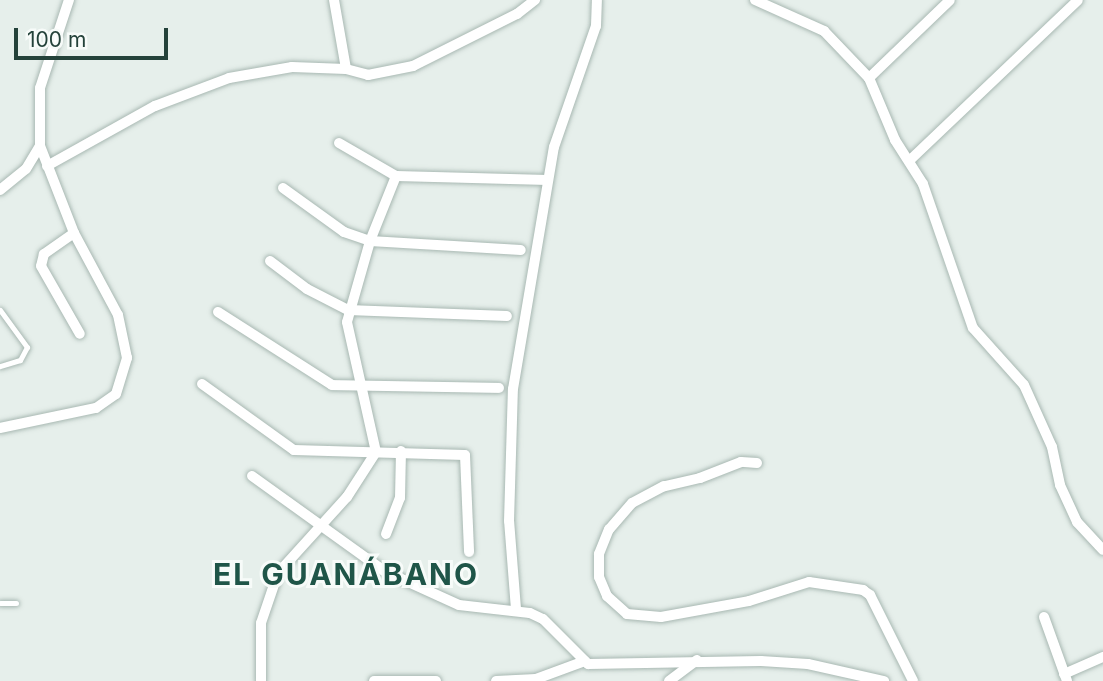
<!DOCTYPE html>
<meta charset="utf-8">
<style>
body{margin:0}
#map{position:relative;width:1103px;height:681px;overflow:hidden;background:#e6efeb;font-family:Inter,sans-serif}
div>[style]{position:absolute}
.roads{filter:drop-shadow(0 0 2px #a8b8b2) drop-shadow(0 0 2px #a8b8b2)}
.service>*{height:5px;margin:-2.5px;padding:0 2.5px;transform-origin:2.5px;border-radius:2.5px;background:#fff}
.minor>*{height:10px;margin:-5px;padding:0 5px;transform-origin:5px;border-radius:5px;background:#fff}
span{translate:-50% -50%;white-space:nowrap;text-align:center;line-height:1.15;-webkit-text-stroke:6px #f7fbf9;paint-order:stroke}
.district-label{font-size:30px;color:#1f5548;font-weight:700;letter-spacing:2px}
.scale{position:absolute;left:14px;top:28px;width:154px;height:32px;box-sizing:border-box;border:4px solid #24423a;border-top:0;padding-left:9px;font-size:21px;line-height:24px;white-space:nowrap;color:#24423a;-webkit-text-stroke:5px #f7fbf9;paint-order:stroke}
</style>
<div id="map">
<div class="roads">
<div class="service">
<div style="left:0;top:310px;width:46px;rotate:53.9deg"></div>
<div style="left:27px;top:347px;width:15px;rotate:118deg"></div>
<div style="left:20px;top:360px;width:21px;rotate:163deg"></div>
<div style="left:0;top:603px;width:16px"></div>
</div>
<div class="minor">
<div style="left:334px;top:0;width:70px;rotate:80.1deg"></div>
<div style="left:346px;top:69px;width:23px;rotate:15deg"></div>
<div style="left:368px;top:75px;width:46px;rotate:-11.3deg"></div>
<div style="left:413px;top:66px;width:116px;rotate:-26.6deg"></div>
<div style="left:517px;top:14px;width:23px;rotate:-38deg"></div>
<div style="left:755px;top:0;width:76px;rotate:24.2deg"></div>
<div style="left:824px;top:31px;width:65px;rotate:46.2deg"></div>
<div style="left:869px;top:78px;width:67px;rotate:67.2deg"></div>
<div style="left:895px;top:140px;width:52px;rotate:57.5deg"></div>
<div style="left:923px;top:184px;width:152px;rotate:70.9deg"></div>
<div style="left:973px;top:328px;width:76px;rotate:48.2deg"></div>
<div style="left:1024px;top:385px;width:68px;rotate:65.7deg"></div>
<div style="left:1052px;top:447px;width:39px;rotate:78deg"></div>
<div style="left:1060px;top:485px;width:41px;rotate:65.3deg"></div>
<div style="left:1077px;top:522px;width:38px;rotate:47deg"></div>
<div style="left:869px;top:78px;width:112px;rotate:-43.9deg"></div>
<div style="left:339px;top:143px;width:66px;rotate:30.1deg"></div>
<div style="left:396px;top:176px;width:152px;rotate:1.5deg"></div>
<div style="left:909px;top:161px;width:233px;rotate:-43.6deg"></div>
<div style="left:47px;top:166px;width:124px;rotate:-29.1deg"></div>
<div style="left:155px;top:106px;width:79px;rotate:-20.7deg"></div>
<div style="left:229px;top:78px;width:64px;rotate:-9.9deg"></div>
<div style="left:292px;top:67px;width:54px;rotate:2.1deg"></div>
<div style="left:283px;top:188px;width:75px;rotate:35.8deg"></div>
<div style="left:344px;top:232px;width:28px;rotate:19deg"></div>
<div style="left:370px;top:241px;width:151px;rotate:3.4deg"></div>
<div style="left:0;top:190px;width:33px;rotate:-39deg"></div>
<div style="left:26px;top:169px;width:27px;rotate:-59deg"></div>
<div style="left:40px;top:146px;width:58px;rotate:-90deg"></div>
<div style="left:40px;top:88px;width:93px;rotate:-71.8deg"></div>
<div style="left:74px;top:233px;width:37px;rotate:145deg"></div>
<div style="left:44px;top:254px;width:12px;rotate:104deg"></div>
<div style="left:41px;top:266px;width:78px;rotate:60.2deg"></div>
<div style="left:270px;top:261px;width:46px;rotate:37.1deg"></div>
<div style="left:307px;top:289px;width:46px;rotate:27.1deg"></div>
<div style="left:348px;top:310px;width:159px;rotate:2.2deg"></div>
<div style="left:218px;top:312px;width:135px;rotate:32.6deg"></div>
<div style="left:332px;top:385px;width:167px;rotate:1deg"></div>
<div style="left:202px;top:384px;width:113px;rotate:35.7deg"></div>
<div style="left:294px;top:450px;width:171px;rotate:1.7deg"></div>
<div style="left:465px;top:455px;width:97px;rotate:87.6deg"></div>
<div style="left:0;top:428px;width:98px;rotate:-11.8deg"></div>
<div style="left:96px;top:408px;width:24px;rotate:-35deg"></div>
<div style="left:116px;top:394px;width:38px;rotate:-73deg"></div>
<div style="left:127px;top:358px;width:44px;rotate:-101.8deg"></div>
<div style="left:118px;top:315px;width:93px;rotate:-118.2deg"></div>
<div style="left:74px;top:233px;width:93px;rotate:-111.3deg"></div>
<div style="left:757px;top:463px;width:16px;rotate:-176deg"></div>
<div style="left:741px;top:462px;width:44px;rotate:158.7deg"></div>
<div style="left:700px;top:478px;width:37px;rotate:167deg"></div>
<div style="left:664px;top:486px;width:36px;rotate:152deg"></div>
<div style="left:632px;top:503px;width:35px;rotate:131deg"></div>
<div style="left:609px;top:529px;width:27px;rotate:112deg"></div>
<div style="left:599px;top:554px;width:23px;rotate:90deg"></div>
<div style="left:599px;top:577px;width:21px;rotate:67deg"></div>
<div style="left:607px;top:596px;width:27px;rotate:42deg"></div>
<div style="left:627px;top:614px;width:34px;rotate:5deg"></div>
<div style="left:661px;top:617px;width:89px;rotate:-10.3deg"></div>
<div style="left:749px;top:601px;width:63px;rotate:-17.6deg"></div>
<div style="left:809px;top:582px;width:55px;rotate:8.4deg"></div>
<div style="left:863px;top:590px;width:9px;rotate:36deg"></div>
<div style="left:870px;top:595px;width:96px;rotate:63.4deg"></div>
<div style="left:252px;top:476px;width:163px;rotate:35.7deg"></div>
<div style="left:384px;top:571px;width:82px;rotate:24.4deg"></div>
<div style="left:459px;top:605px;width:71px;rotate:6.4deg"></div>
<div style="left:530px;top:613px;width:14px;rotate:25deg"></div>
<div style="left:543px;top:619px;width:64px;rotate:45deg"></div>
<div style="left:588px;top:664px;width:173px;rotate:-1deg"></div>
<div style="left:761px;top:661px;width:47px;rotate:3.7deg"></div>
<div style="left:808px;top:664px;width:78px;rotate:12.6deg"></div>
<div style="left:386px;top:534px;width:39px;rotate:-69deg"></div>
<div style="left:400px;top:498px;width:47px;rotate:-88.8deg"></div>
<div style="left:516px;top:609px;width:88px;rotate:-94.5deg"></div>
<div style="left:509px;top:521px;width:132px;rotate:-88.3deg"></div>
<div style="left:513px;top:389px;width:245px;rotate:-80.4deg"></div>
<div style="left:554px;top:147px;width:128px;rotate:-70.9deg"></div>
<div style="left:596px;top:26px;width:26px;rotate:-88deg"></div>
<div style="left:1044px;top:617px;width:68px;rotate:70.2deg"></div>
<div style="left:1064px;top:674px;width:43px;rotate:-23.6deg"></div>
<div style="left:261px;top:681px;width:58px;rotate:-90deg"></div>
<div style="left:261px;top:623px;width:53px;rotate:-71.2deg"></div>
<div style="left:278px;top:573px;width:103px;rotate:-47.8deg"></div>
<div style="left:347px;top:497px;width:54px;rotate:-57.2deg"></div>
<div style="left:376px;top:452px;width:133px;rotate:-102.6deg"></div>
<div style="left:347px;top:322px;width:84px;rotate:-74.1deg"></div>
<div style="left:370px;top:241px;width:70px;rotate:-68.2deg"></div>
<div style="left:374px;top:681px;width:62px"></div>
<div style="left:496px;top:681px;width:40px;rotate:-2.9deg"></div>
<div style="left:536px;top:679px;width:52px;rotate:-20.2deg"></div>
<div style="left:669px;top:681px;width:35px;rotate:-37deg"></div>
</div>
</div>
<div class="district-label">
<span style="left:346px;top:574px">EL GUANÁBANO</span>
</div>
<div class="scale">100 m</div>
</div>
